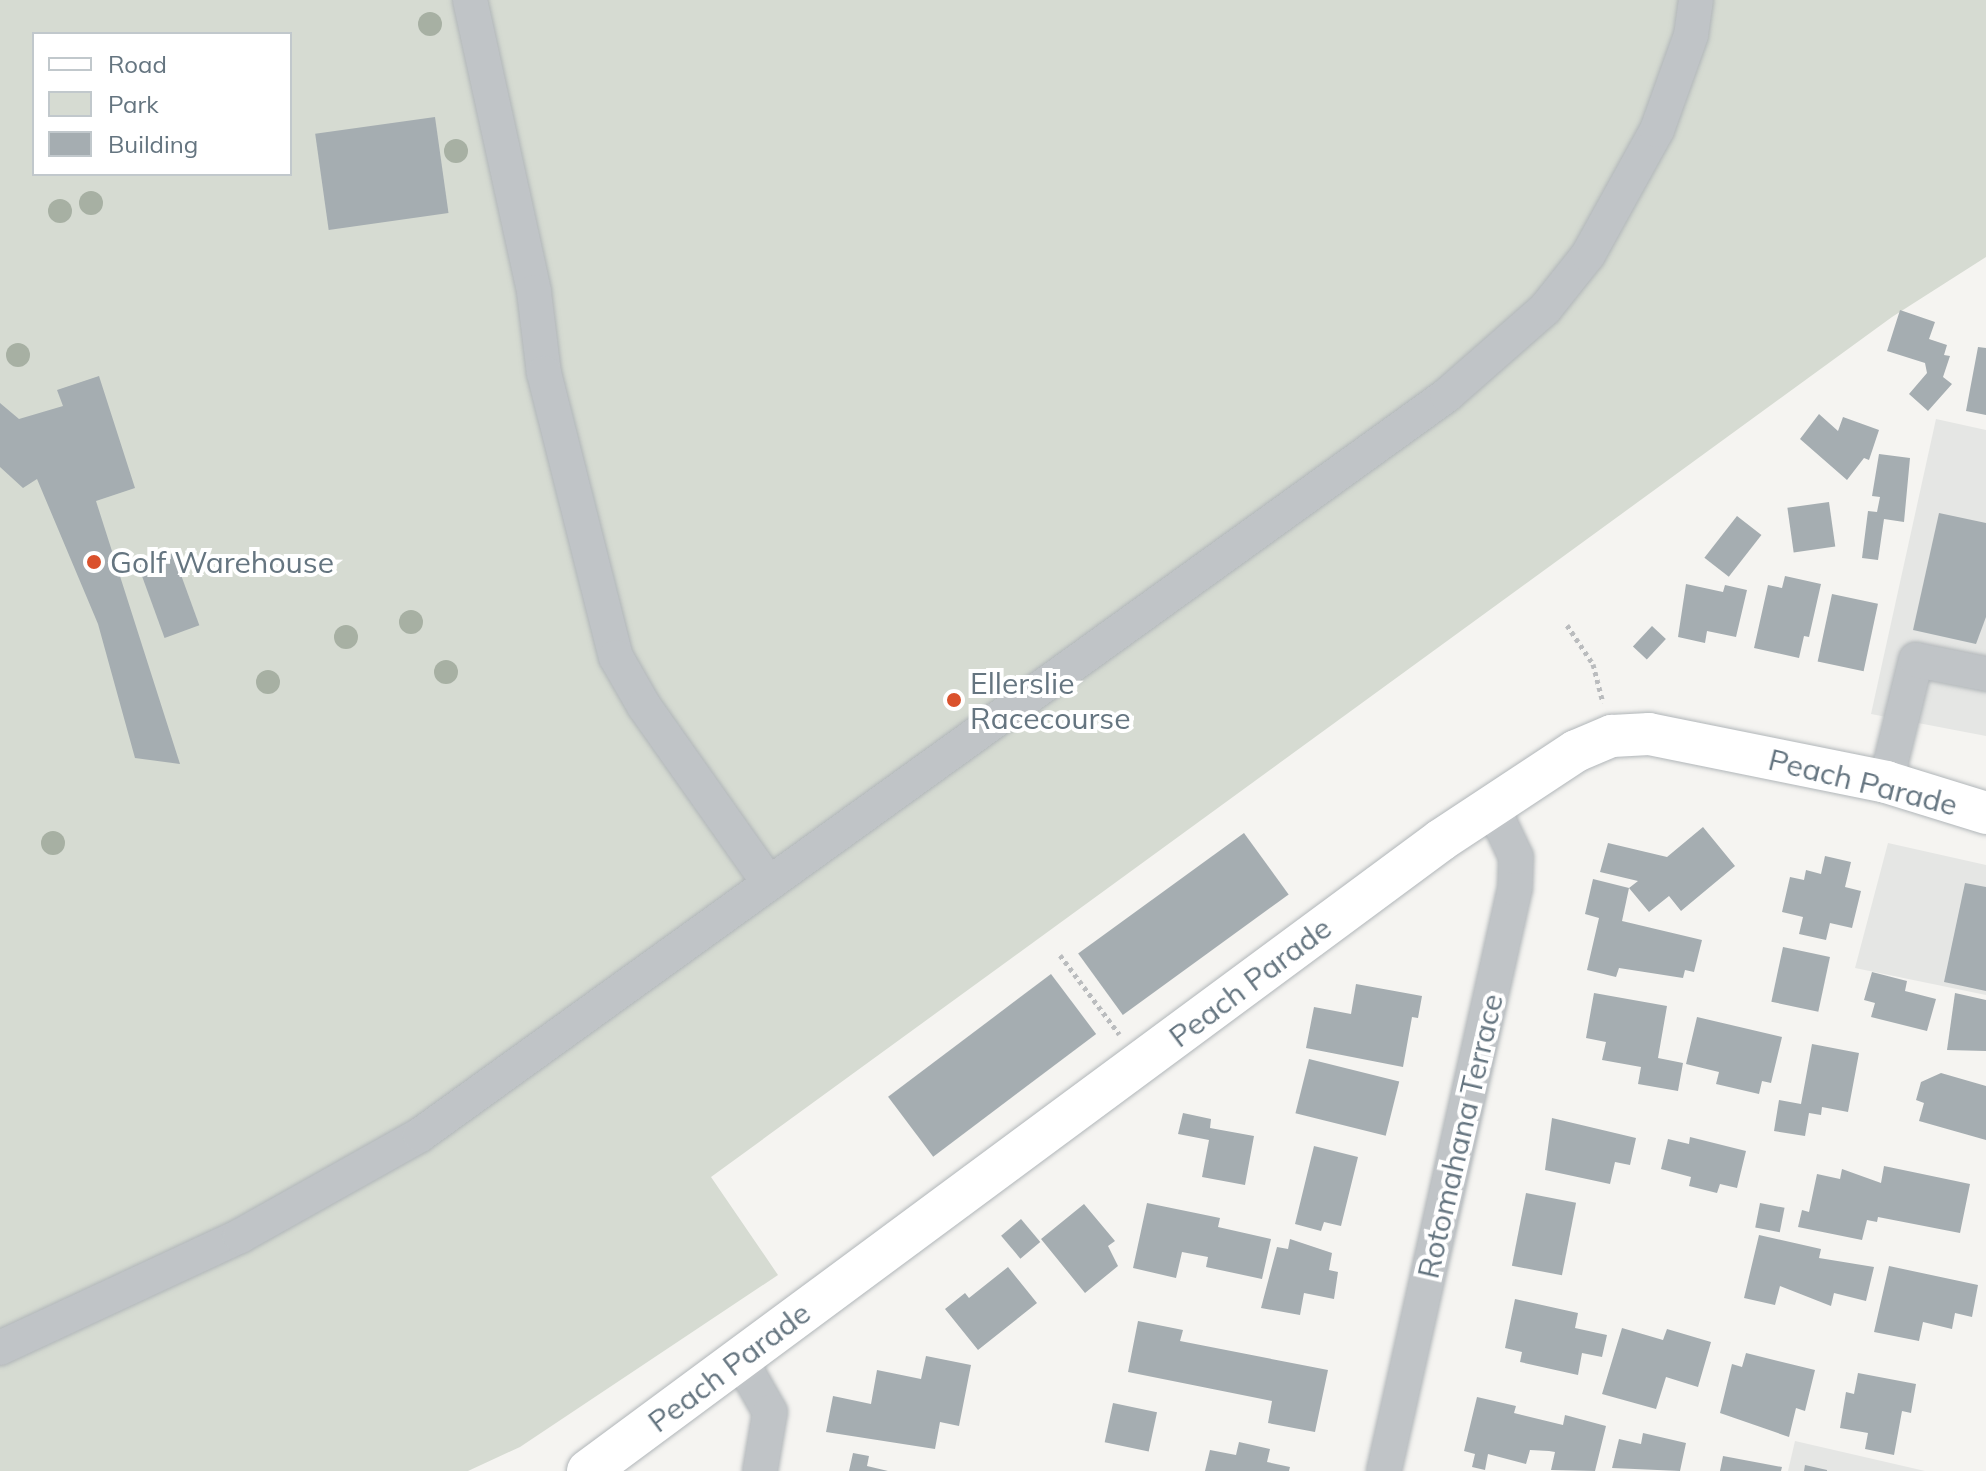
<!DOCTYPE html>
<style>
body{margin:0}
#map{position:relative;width:1986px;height:1471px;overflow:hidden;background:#f5f4f1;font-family:Mulish,sans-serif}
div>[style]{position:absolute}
.built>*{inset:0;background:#e5e6e4}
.green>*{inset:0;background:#d6dbd2}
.building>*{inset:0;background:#a5adb1;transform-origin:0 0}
.path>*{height:5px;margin-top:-2.5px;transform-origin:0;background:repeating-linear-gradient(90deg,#babcbe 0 4px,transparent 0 8px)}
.roads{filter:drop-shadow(0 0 2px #b1b6b9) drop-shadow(0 0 2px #b1b6b9)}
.minor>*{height:34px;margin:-17px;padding:0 17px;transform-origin:17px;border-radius:17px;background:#c0c4c7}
.major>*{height:42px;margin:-21px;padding:0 21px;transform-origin:21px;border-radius:21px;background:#fff}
.trees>*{width:24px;height:24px;margin:-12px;border-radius:50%;background:#a7b0a3}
.dots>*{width:22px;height:22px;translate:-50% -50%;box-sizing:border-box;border:4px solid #fff;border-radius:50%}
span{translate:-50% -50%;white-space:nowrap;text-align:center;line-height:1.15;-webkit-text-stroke:8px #fff;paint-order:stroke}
.poi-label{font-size:30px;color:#657580}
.left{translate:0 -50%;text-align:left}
.street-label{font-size:30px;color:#657580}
.legend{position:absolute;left:32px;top:32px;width:260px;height:144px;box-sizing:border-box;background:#fff;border:2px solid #c1c8cc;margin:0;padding:10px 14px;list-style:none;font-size:24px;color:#657580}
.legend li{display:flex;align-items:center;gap:16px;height:40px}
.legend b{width:40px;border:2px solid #c1c8cc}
</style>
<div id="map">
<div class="built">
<div style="clip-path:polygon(1936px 419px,1986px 430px,1986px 736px,1871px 714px)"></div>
<div style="clip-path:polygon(1888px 843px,1986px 865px,1986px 995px,1855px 968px)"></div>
<div style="clip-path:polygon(1795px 1441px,1925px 1471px,1788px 1471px)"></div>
</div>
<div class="green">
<div style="clip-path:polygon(evenodd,0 0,1986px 0,1986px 257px,1892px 317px,711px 1177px,778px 1275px,520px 1447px,468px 1471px,0 1471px,0 0,34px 34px,290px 34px,290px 174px,34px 174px,34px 34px)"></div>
</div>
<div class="building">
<div style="left:435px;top:117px;width:97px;height:121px;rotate:82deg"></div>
<div style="clip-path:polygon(1900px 310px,1935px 322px,1929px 339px,1947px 345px,1944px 355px,1950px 356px,1943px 377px,1952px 384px,1928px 411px,1909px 394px,1927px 373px,1925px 363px,1887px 351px)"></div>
<div style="clip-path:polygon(1978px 347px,1986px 348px,1986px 415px,1966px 411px)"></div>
<div style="clip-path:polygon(99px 376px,135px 488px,96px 501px,180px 764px,135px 758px,98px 624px,37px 479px,23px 488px,0 467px,0 403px,19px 419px,63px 406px,57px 390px)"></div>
<div style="clip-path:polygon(1819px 414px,1838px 431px,1843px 417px,1879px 430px,1869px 460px,1864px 458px,1847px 480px,1800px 439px)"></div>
<div style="clip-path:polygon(1879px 454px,1910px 458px,1904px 522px,1884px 519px,1878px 560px,1862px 558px,1868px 511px,1877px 512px,1880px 497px,1872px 496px)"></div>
<div style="left:1829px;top:502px;width:45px;height:42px;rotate:82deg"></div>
<div style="clip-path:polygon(1939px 513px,1986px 523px,1986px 617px,1976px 644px,1913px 630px)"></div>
<div style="left:1737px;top:516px;width:31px;height:53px;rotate:38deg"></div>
<div style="left:173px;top:553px;width:77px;height:37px;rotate:70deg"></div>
<div style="clip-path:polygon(1785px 576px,1821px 584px,1809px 637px,1804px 636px,1799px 658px,1754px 648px,1768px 585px,1782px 588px)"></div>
<div style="clip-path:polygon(1686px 584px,1723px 592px,1725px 585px,1747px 590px,1736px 637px,1707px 631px,1705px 643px,1678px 637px)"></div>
<div style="left:1832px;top:594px;width:47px;height:69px;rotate:12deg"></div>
<div style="left:1652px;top:626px;width:19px;height:28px;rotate:43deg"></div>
<div style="clip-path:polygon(1703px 827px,1735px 866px,1681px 911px,1669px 896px,1649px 912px,1629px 888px,1622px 921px,1702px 940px,1694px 972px,1685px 970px,1683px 978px,1619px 968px,1616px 977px,1587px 970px,1599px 918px,1585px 914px,1593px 879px,1629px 888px,1638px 881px,1600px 872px,1608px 843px,1667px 857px)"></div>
<div style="left:1244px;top:833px;width:76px;height:205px;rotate:54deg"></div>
<div style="clip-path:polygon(1825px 856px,1851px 862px,1845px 887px,1861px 891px,1852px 928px,1830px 923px,1826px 940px,1799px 934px,1803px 917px,1782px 912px,1790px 877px,1804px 880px,1806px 870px,1821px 874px)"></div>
<div style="clip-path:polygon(1965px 883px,1986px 887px,1986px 991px,1944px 982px)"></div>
<div style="left:1783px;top:947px;width:48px;height:56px;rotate:12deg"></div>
<div style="clip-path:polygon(1872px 972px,1907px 981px,1905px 991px,1936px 999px,1927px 1031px,1871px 1017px,1875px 1003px,1864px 1000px)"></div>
<div style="left:1051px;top:974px;width:75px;height:204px;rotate:53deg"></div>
<div style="clip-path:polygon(1356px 984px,1422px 996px,1418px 1018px,1412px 1017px,1403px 1067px,1306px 1048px,1314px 1007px,1351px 1014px)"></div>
<div style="clip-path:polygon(1594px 993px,1667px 1006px,1658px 1058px,1683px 1063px,1678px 1091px,1638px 1084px,1641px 1067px,1602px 1060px,1606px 1042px,1586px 1038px)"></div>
<div style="clip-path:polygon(1955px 993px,1986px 1000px,1986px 1051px,1947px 1050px)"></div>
<div style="clip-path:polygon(1697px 1017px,1782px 1037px,1771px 1083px,1762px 1081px,1759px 1094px,1716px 1084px,1719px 1072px,1686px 1064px)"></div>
<div style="clip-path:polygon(1812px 1044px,1859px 1053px,1848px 1112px,1822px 1107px,1821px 1115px,1809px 1113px,1805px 1136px,1774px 1131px,1779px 1100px,1801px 1104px)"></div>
<div style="left:1309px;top:1059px;width:93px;height:56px;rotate:14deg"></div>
<div style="clip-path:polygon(1941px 1073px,1986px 1086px,1986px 1140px,1919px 1121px,1924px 1103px,1916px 1100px,1921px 1082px)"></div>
<div style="clip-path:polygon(1183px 1113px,1211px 1119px,1210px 1128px,1254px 1136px,1245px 1185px,1202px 1177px,1209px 1140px,1178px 1134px)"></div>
<div style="clip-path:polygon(1552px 1118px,1636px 1138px,1630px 1165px,1615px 1162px,1610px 1184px,1545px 1170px)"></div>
<div style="clip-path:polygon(1690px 1137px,1746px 1151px,1737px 1188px,1720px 1184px,1717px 1193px,1689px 1186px,1691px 1177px,1661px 1169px,1668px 1139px,1689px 1144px)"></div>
<div style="clip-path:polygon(1314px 1146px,1358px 1157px,1341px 1226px,1324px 1222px,1321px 1231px,1295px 1224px)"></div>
<div style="clip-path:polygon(1884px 1166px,1970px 1184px,1960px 1233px,1878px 1217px,1877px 1222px,1867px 1220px,1862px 1240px,1798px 1227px,1802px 1210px,1809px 1212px,1817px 1174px,1840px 1179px,1842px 1169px,1881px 1183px)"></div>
<div style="left:1526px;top:1193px;width:51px;height:74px;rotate:11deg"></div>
<div style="clip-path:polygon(1147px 1203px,1220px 1218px,1218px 1227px,1271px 1239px,1262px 1279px,1206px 1267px,1208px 1257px,1182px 1252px,1176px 1278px,1133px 1268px)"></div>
<div style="left:1760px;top:1203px;width:25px;height:25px;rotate:11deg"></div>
<div style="clip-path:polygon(1084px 1204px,1115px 1241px,1108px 1246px,1118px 1266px,1085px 1293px,1041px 1239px)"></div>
<div style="left:1021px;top:1219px;width:30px;height:26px;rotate:50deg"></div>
<div style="clip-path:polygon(1759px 1235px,1821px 1249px,1819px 1258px,1874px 1267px,1866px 1301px,1834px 1293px,1831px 1306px,1780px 1286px,1775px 1305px,1744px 1298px)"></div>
<div style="clip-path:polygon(1290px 1239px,1332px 1253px,1329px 1270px,1338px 1272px,1334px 1299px,1304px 1293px,1300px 1315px,1261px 1308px,1277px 1247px,1288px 1249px)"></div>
<div style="clip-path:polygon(1889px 1266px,1978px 1285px,1972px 1317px,1955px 1313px,1952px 1329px,1923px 1322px,1919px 1341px,1874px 1332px)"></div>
<div style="clip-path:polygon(1008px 1267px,1037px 1303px,978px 1350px,945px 1309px,965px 1293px,969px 1298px)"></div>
<div style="clip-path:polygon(1515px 1299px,1578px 1313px,1575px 1328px,1607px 1335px,1602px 1357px,1582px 1353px,1578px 1375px,1520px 1362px,1522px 1352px,1505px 1348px)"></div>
<div style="clip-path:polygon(1138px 1321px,1183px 1330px,1180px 1341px,1328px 1370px,1315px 1432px,1268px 1423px,1272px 1401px,1128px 1372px)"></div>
<div style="clip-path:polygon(1622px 1328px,1663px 1340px,1667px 1329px,1711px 1342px,1698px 1387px,1666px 1377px,1656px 1409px,1602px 1394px)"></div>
<div style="clip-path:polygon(1746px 1353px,1815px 1370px,1805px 1411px,1796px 1408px,1789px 1437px,1720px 1413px,1732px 1364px,1742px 1367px)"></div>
<div style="clip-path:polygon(926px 1356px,971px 1365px,959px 1426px,940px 1422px,935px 1449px,826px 1432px,833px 1396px,871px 1404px,877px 1370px,921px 1379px)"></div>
<div style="clip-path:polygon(1858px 1373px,1916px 1384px,1911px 1413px,1902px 1411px,1894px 1455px,1865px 1449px,1868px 1433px,1840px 1428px,1846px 1392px,1854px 1394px)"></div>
<div style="clip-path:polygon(1477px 1397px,1516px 1406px,1514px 1413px,1563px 1425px,1565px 1415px,1606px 1426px,1595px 1471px,1551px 1470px,1555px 1452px,1549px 1451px,1530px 1450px,1526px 1464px,1488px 1454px,1485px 1470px,1472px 1467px,1475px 1454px,1464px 1451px)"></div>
<div style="left:1113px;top:1403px;width:45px;height:40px;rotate:12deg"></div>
<div style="clip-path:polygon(1643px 1433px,1686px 1443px,1680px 1471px,1612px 1468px,1619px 1439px,1641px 1444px)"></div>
<div style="clip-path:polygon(1239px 1442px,1270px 1449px,1267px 1462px,1290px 1467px,1289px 1471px,1205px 1471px,1210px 1450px,1236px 1455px)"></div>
<div style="clip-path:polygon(853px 1453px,869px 1456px,867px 1466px,888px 1471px,849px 1471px)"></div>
<div style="clip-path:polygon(1723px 1456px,1782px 1467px,1781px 1471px,1720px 1471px)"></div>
<div style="clip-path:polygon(1805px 1465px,1827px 1470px,1827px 1471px,1804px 1471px)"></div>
</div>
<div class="path">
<div style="left:1567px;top:625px;width:47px;rotate:56.3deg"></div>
<div style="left:1593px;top:664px;width:40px;rotate:75.6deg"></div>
<div style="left:1060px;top:955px;width:99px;rotate:53.2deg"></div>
</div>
<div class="roads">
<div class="minor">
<div style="left:470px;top:0;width:299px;rotate:77.6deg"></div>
<div style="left:534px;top:292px;width:82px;rotate:83deg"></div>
<div style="left:544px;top:373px;width:293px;rotate:75.8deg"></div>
<div style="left:616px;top:657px;width:56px;rotate:60.3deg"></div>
<div style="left:644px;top:706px;width:215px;rotate:54.8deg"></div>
<div style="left:1886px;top:782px;width:126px;rotate:-76.2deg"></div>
<div style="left:1916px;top:660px;width:71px;rotate:11.3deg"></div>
<div style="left:0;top:1348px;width:265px;rotate:-25deg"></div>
<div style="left:240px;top:1236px;width:206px;rotate:-29.3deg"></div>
<div style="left:420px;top:1135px;width:1266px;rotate:-35.77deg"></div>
<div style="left:1447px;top:395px;width:130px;rotate:-41.3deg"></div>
<div style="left:1545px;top:309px;width:69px;rotate:-51.5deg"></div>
<div style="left:1588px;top:255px;width:143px;rotate:-61.1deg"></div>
<div style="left:1657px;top:130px;width:101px;rotate:-70.3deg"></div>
<div style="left:1691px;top:35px;width:35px;rotate:-82deg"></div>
<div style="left:740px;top:1359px;width:61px;rotate:60.5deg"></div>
<div style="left:770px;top:1412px;width:60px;rotate:99.6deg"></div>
<div style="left:1384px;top:1471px;width:598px;rotate:-77.34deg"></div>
<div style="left:1515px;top:888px;width:31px;rotate:-88deg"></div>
<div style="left:1516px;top:857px;width:59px;rotate:-115.3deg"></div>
</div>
<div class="major">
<div style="left:588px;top:1471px;width:1061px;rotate:-36.49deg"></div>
<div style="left:1441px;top:840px;width:162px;rotate:-33.4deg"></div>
<div style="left:1576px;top:751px;width:39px;rotate:-23deg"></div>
<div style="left:1612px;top:736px;width:37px;rotate:-3deg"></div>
<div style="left:1649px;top:734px;width:242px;rotate:11.4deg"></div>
<div style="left:1886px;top:782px;width:105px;rotate:17.2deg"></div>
</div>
</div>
<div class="trees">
<div style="left:430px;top:24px"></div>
<div style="left:456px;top:151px"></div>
<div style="left:91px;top:203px"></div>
<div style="left:60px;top:211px"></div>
<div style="left:18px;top:355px"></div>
<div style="left:411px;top:622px"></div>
<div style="left:346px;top:637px"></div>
<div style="left:446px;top:672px"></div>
<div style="left:268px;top:682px"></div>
<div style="left:53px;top:843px"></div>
</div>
<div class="dots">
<div style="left:94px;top:562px;background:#da512c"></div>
<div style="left:954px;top:700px;background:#da512c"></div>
</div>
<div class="poi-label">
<span class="left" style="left:110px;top:562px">Golf Warehouse</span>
<span class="left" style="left:970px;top:700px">Ellerslie<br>Racecourse</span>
</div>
<div class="street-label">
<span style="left:1863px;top:782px;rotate:14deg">Peach Parade</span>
<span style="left:1250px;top:982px;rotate:-37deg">Peach Parade</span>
<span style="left:1460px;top:1136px;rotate:-77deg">Rotomahana Terrace</span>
<span style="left:729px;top:1367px;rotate:-37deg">Peach Parade</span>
</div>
<ul class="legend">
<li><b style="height:10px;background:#fff"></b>Road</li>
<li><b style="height:22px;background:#d6dbd2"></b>Park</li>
<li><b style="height:22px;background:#a5adb1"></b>Building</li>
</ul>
</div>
